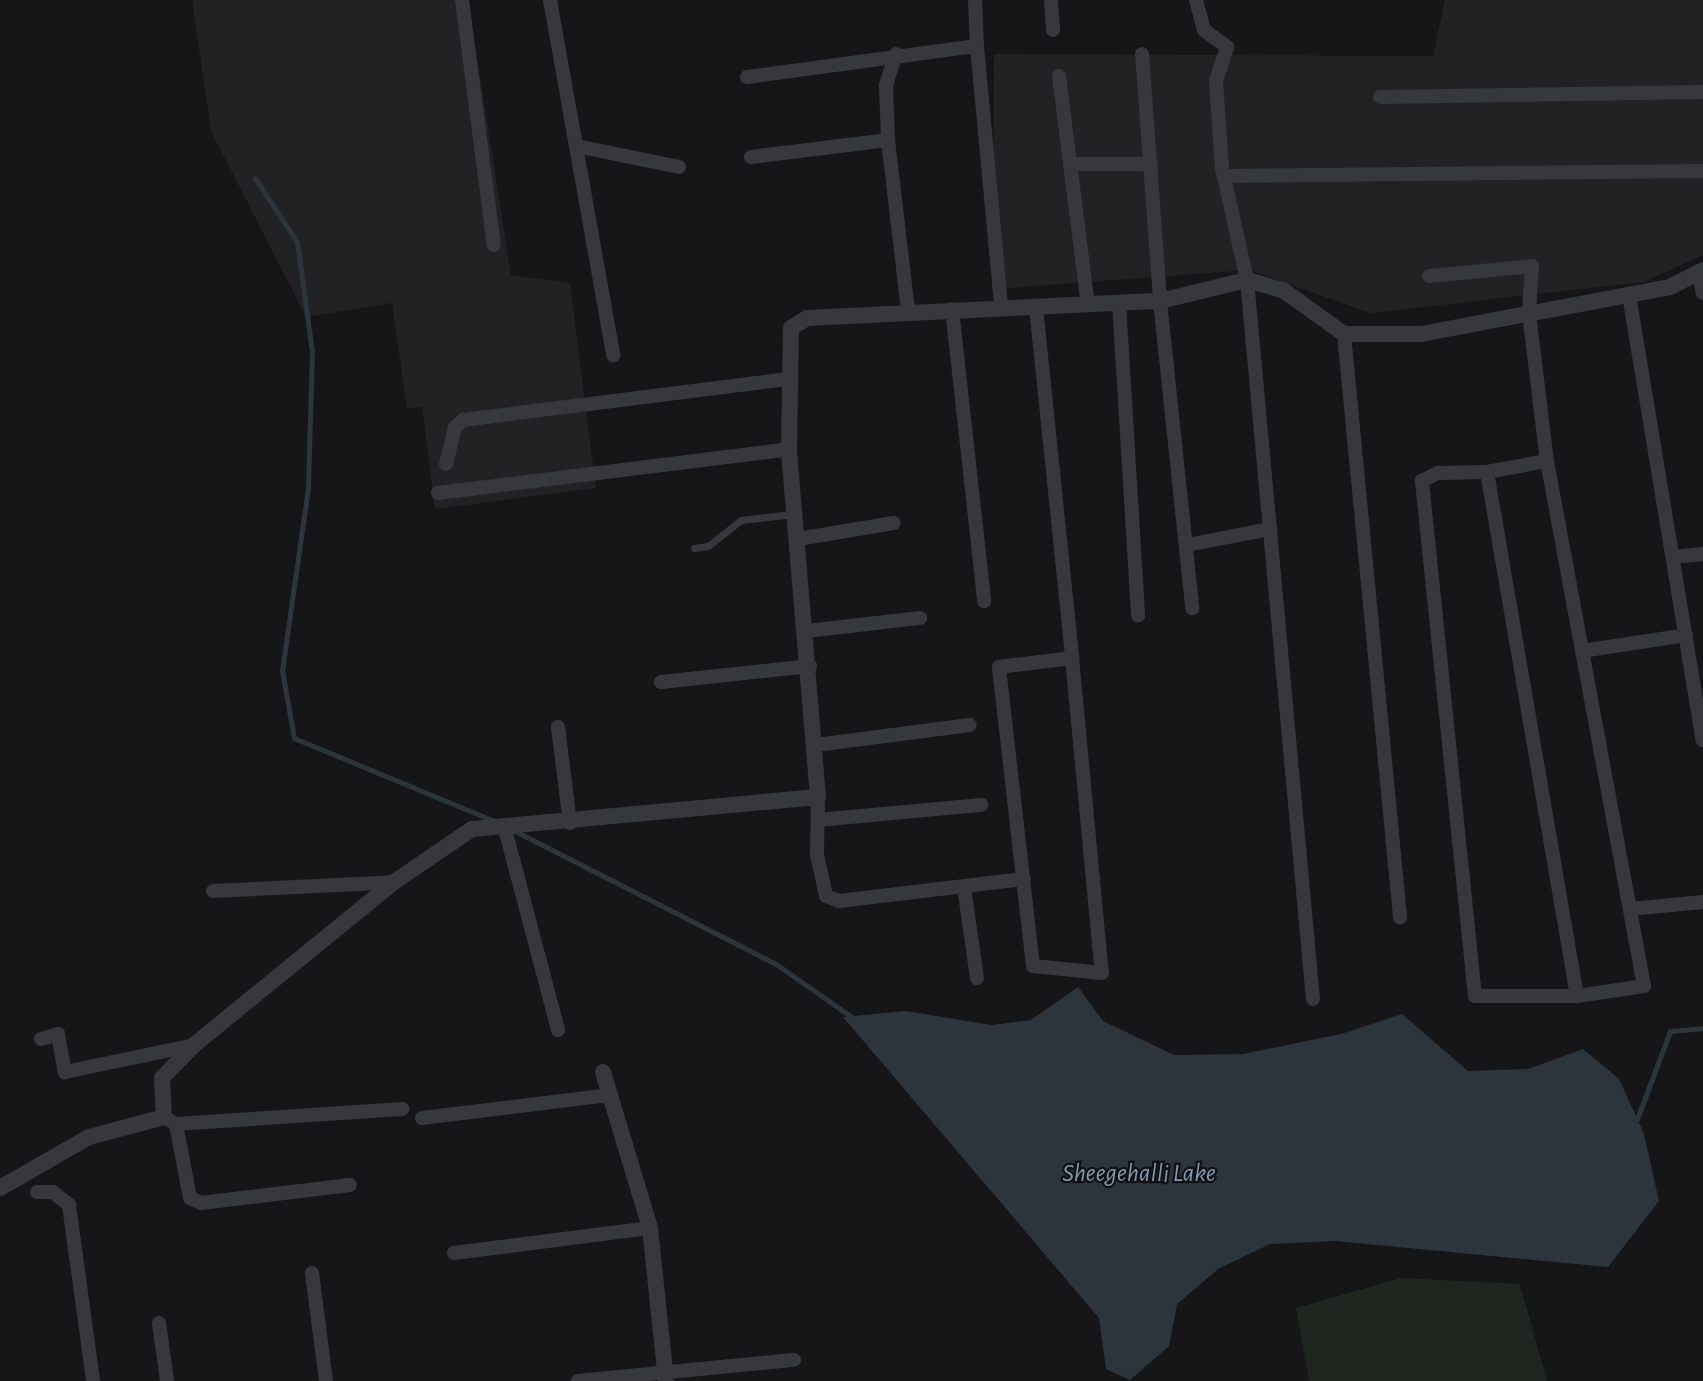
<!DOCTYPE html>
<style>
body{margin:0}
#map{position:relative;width:1703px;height:1381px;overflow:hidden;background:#161618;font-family:"Alegreya Sans",sans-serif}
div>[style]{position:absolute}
.built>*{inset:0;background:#222225}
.green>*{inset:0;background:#1e261f}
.water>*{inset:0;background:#2c353c}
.stream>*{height:5px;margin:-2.5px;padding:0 2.5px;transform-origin:2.5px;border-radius:2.5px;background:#2c353c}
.service>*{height:7px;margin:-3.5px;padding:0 3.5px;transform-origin:3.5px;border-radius:3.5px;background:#37383d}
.minor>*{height:14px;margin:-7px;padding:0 7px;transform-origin:7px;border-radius:7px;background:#37383d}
.tertiary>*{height:16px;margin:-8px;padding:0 8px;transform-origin:8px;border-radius:8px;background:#37383d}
span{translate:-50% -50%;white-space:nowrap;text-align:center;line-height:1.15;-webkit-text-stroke:4.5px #111113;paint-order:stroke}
.water-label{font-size:26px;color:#7f9bb3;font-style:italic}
</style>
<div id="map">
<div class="built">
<div style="clip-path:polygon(192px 0,468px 0,511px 275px,570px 283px,596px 488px,435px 509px,422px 407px,407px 409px,392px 303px,306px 317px,211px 131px)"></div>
<div style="clip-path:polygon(1445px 0,1703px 0,1703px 255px,1644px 282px,1370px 313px,1250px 270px,993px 289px,994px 54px,1433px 56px)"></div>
</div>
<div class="green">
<div style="clip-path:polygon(1401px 1278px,1520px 1284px,1547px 1381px,1309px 1381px,1296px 1308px)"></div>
</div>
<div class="water">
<div style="clip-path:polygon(1078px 987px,1103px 1021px,1174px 1055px,1243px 1054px,1341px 1034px,1402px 1014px,1468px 1071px,1528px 1069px,1583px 1049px,1619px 1079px,1644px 1134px,1659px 1201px,1608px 1267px,1336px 1241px,1270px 1244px,1218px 1269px,1177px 1304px,1169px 1346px,1130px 1380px,1106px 1369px,1099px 1318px,843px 1017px,906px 1011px,991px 1025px,1031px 1020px)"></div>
</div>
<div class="stream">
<div style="left:255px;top:178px;width:77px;rotate:56.7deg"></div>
<div style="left:297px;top:242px;width:110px;rotate:82.2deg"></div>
<div style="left:312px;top:351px;width:137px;rotate:91.7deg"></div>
<div style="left:308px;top:488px;width:184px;rotate:98.1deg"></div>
<div style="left:282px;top:670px;width:69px;rotate:80deg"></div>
<div style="left:294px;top:738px;width:220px;rotate:22.5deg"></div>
<div style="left:513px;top:830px;width:295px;rotate:27deg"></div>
<div style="left:776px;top:964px;width:98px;rotate:35deg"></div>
<div style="left:1631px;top:1120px;width:6px;rotate:-9deg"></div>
<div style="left:1637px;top:1119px;width:94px;rotate:-69.4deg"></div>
<div style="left:1670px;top:1031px;width:33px;rotate:-5deg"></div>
</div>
<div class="service">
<div style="left:694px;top:548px;width:14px;rotate:-8deg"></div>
<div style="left:708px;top:546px;width:42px;rotate:-38.2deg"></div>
<div style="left:741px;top:520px;width:52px;rotate:-6.6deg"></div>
</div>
<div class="minor">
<div style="left:462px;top:0;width:247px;rotate:82.6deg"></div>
<div style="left:550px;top:0;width:361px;rotate:79.9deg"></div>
<div style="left:975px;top:0;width:46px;rotate:87.5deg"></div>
<div style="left:1051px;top:0;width:30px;rotate:86deg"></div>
<div style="left:1196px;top:0;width:31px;rotate:75deg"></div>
<div style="left:1204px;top:30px;width:29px;rotate:36deg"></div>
<div style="left:1227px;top:47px;width:36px;rotate:108deg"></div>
<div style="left:1216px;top:81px;width:87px;rotate:86.1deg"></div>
<div style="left:1222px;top:168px;width:115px;rotate:77.4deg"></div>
<div style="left:1247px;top:280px;width:722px;rotate:84.76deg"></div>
<div style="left:896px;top:54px;width:33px;rotate:108deg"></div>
<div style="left:886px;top:85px;width:55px;rotate:87.9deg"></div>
<div style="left:888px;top:140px;width:171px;rotate:83.3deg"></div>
<div style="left:1142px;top:54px;width:248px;rotate:85.8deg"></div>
<div style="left:1160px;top:301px;width:309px;rotate:84deg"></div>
<div style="left:1059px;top:76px;width:231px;rotate:82.8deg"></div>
<div style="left:747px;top:77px;width:232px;rotate:-7.7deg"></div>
<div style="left:977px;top:46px;width:260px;rotate:84.7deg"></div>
<div style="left:1380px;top:97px;width:323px;rotate:-0.9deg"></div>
<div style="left:576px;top:146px;width:105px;rotate:11.5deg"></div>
<div style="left:751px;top:157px;width:138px;rotate:-7.1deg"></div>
<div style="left:1070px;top:164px;width:81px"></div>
<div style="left:1224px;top:176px;width:479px;rotate:-0.6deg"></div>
<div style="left:1699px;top:273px;width:20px;rotate:79deg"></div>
<div style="left:1429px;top:276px;width:103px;rotate:-5.5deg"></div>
<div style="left:1532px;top:266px;width:47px;rotate:93.7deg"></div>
<div style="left:1529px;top:313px;width:149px;rotate:83.1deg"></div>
<div style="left:1547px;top:461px;width:534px;rotate:79.53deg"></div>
<div style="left:1644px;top:986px;width:68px;rotate:171.5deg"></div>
<div style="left:1577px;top:996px;width:102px;rotate:180deg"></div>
<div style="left:1475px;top:996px;width:518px;rotate:-95.88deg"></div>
<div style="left:1422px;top:481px;width:18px;rotate:-27deg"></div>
<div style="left:1438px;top:473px;width:49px;rotate:-1.2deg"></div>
<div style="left:1487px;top:472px;width:61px;rotate:-10.4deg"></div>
<div style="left:1629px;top:295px;width:451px;rotate:80.6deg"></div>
<div style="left:1119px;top:303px;width:313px;rotate:86.5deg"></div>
<div style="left:1036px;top:307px;width:353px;rotate:84.1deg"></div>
<div style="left:1072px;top:658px;width:316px;rotate:84.6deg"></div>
<div style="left:1102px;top:973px;width:69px;rotate:-174.2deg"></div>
<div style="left:1033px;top:966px;width:301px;rotate:-96.5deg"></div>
<div style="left:999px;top:667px;width:74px;rotate:-7deg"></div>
<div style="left:952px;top:309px;width:294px;rotate:83.7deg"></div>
<div style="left:1344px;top:334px;width:586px;rotate:84.51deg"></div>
<div style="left:446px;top:464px;width:38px;rotate:-76deg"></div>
<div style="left:455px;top:427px;width:11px;rotate:-41deg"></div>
<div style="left:463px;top:420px;width:328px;rotate:-7.2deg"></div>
<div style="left:1487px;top:472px;width:532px;rotate:80.25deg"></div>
<div style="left:438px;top:493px;width:354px;rotate:-7.1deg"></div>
<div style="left:798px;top:539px;width:97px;rotate:-9.5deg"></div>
<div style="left:1187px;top:545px;width:85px;rotate:-10.9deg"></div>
<div style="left:1673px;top:557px;width:30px;rotate:-6deg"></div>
<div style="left:807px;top:631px;width:114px;rotate:-6.6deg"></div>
<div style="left:1582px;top:651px;width:105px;rotate:-8.7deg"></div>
<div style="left:661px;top:682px;width:150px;rotate:-6.1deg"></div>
<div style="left:558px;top:727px;width:97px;rotate:82.9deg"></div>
<div style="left:816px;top:745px;width:155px;rotate:-7.4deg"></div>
<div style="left:818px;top:797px;width:58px;rotate:91deg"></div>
<div style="left:817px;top:855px;width:42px;rotate:77.6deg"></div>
<div style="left:826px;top:896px;width:14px;rotate:21deg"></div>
<div style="left:839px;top:901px;width:186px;rotate:-6.8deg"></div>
<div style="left:818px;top:820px;width:164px;rotate:-5.3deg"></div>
<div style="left:505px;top:829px;width:208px;rotate:75.2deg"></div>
<div style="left:964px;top:887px;width:92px;rotate:81.9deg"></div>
<div style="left:213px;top:891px;width:181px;rotate:-2.8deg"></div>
<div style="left:1630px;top:909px;width:73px;rotate:-5.5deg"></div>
<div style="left:41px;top:1039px;width:18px;rotate:-16deg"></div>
<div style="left:58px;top:1034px;width:39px;rotate:80deg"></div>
<div style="left:65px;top:1072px;width:132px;rotate:-11.8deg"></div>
<div style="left:164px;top:1117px;width:14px;rotate:30deg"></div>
<div style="left:176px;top:1124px;width:227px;rotate:-3.8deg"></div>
<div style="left:422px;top:1118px;width:188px;rotate:-7deg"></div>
<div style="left:176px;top:1124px;width:75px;rotate:79.3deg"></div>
<div style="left:190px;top:1198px;width:12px;rotate:24deg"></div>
<div style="left:201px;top:1203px;width:150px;rotate:-6.9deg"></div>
<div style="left:37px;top:1192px;width:16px"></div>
<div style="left:53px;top:1192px;width:21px;rotate:39deg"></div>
<div style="left:69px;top:1205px;width:178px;rotate:82.2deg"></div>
<div style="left:454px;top:1253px;width:198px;rotate:-7.3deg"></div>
<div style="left:312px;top:1273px;width:109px;rotate:82.6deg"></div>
<div style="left:159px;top:1323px;width:59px;rotate:82.1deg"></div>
<div style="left:578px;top:1381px;width:217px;rotate:-5.6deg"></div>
</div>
<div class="tertiary">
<div style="left:603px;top:1072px;width:163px;rotate:73.2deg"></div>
<div style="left:650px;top:1228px;width:154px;rotate:84deg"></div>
<div style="left:0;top:1188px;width:103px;rotate:-29.8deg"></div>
<div style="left:89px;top:1137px;width:78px;rotate:-14.9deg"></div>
<div style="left:164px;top:1117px;width:39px;rotate:-93deg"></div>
<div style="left:162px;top:1078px;width:46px;rotate:-45.9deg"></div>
<div style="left:194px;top:1045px;width:258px;rotate:-39.2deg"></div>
<div style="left:394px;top:882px;width:94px;rotate:-34.2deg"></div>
<div style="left:472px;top:829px;width:347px;rotate:-5.3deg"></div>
<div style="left:818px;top:797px;width:349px;rotate:-94.8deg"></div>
<div style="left:789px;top:449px;width:121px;rotate:-89.1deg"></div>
<div style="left:791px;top:328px;width:19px;rotate:-32deg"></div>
<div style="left:807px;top:318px;width:353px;rotate:-2.8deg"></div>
<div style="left:1160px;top:301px;width:89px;rotate:-13.6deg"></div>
<div style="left:1247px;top:280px;width:37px;rotate:16deg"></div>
<div style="left:1283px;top:290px;width:75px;rotate:35.8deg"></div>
<div style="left:1344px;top:334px;width:77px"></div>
<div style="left:1421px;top:334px;width:253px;rotate:-10.7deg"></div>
<div style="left:1670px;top:287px;width:37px;rotate:-27deg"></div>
</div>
<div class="water-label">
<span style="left:1139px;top:1174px">Sheegehalli Lake</span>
</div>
</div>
